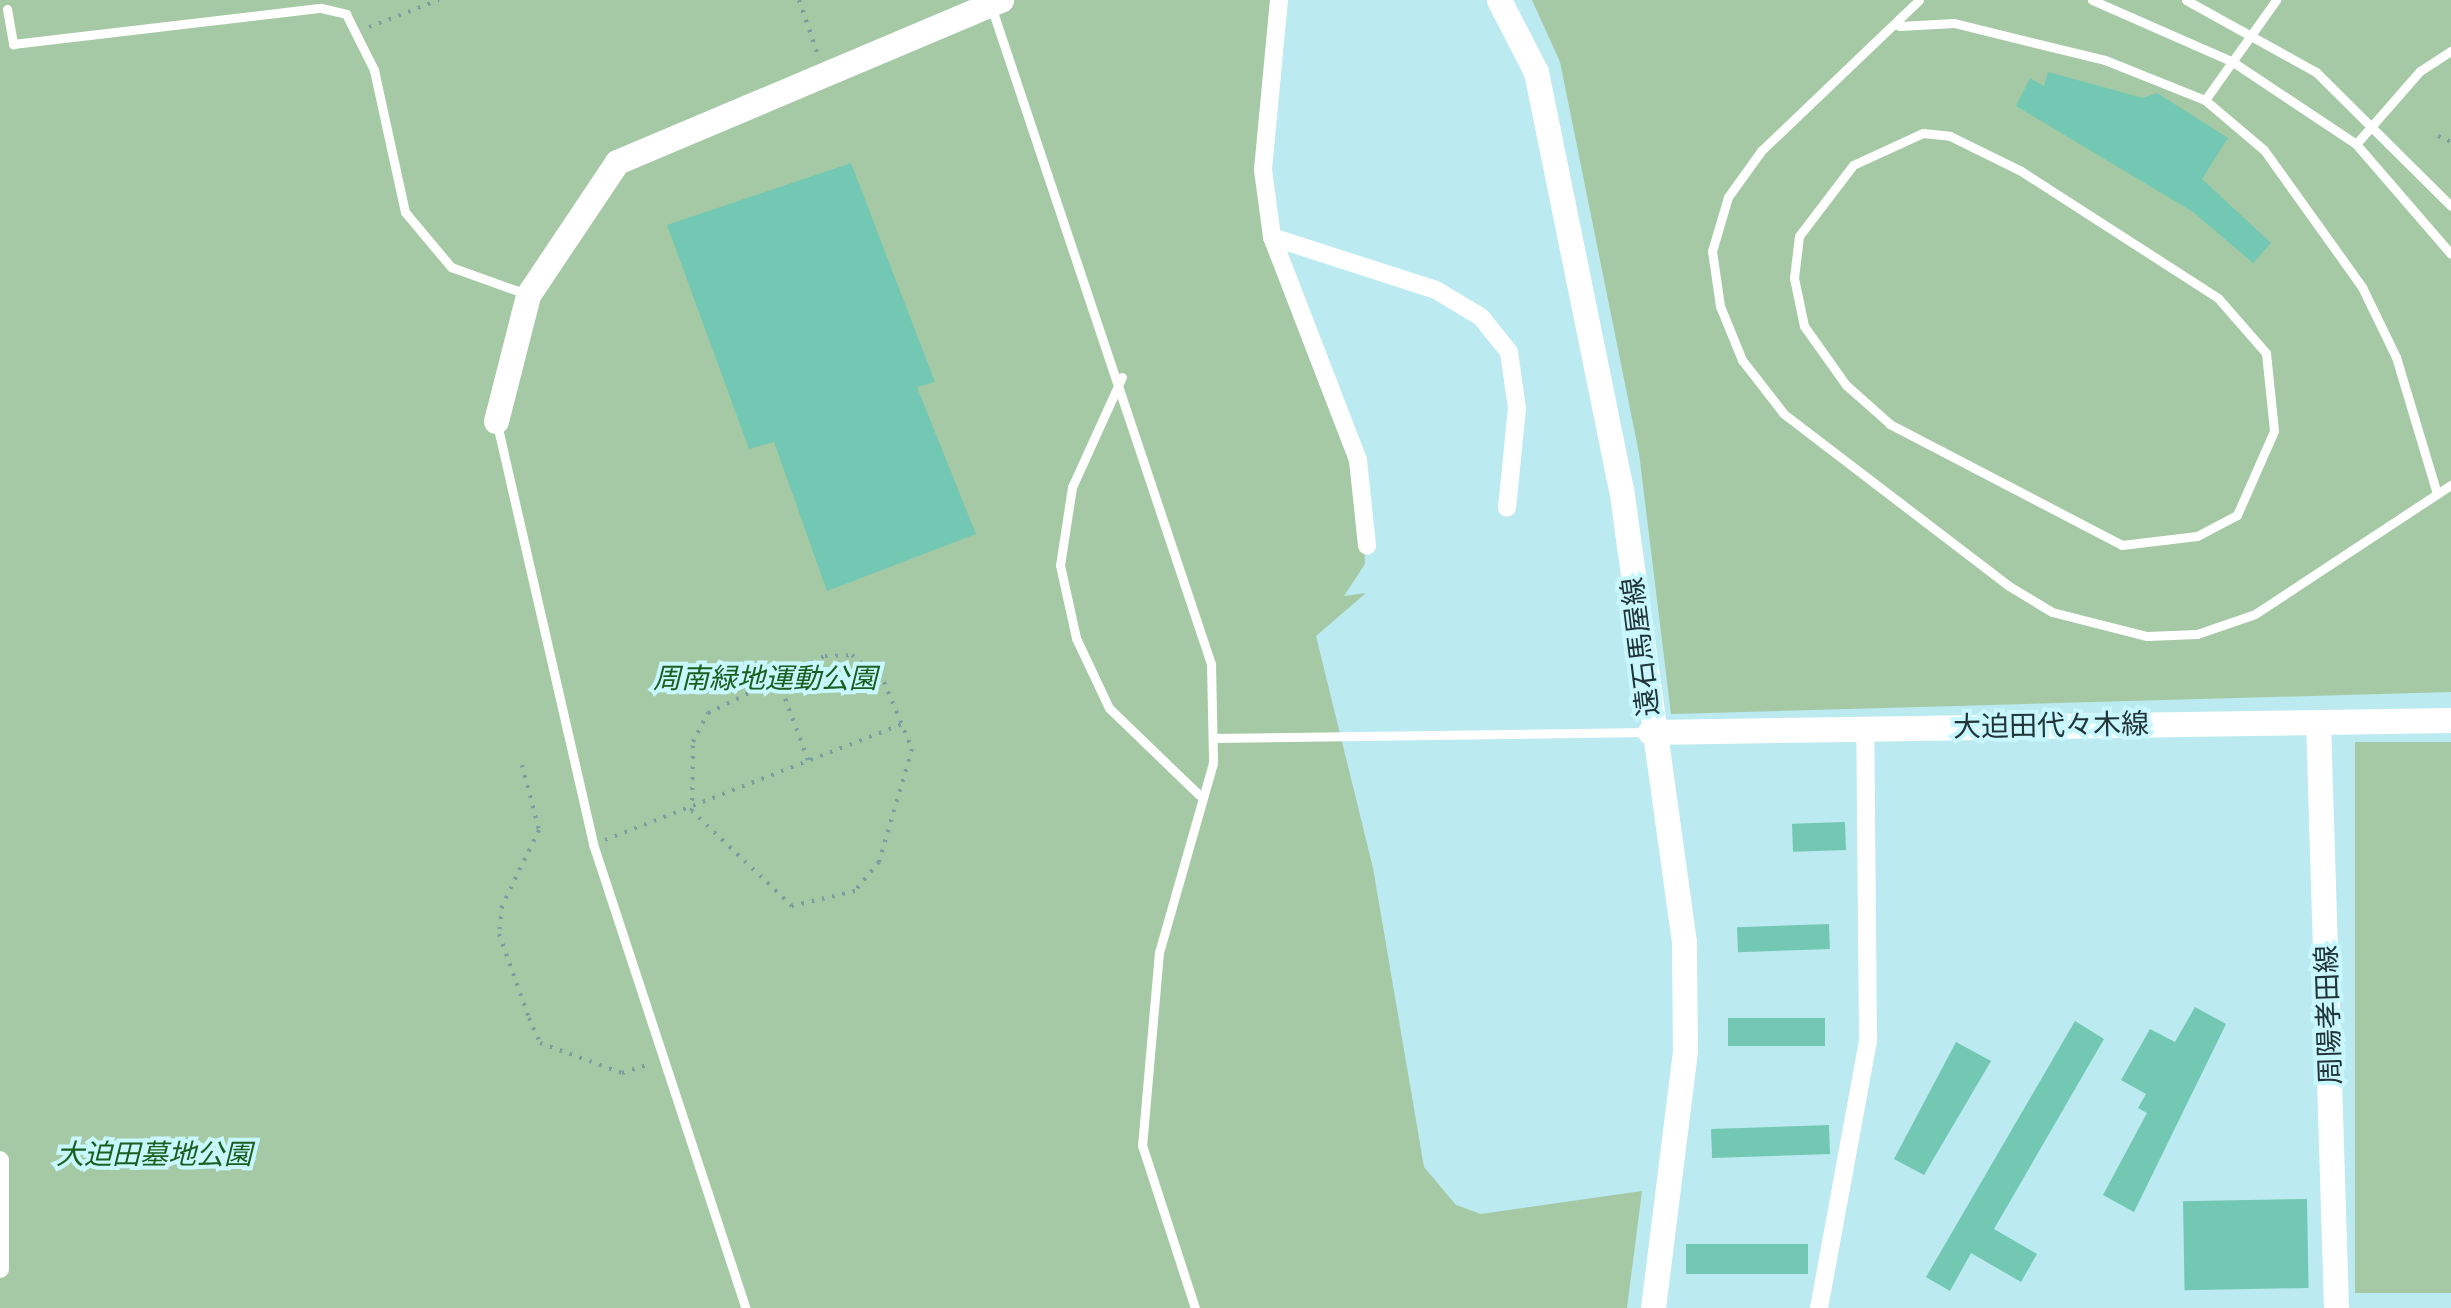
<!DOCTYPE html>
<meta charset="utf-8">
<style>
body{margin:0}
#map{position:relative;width:2451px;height:1308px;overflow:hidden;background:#bbeaf1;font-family:"Source Serif 4","Noto Sans JP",serif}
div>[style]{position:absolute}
.green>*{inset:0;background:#a5c9a5;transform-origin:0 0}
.building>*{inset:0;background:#73c8b3;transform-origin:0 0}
.path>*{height:4px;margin-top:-2px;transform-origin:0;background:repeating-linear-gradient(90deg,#7a9da2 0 2.5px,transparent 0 10.5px)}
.lane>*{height:9px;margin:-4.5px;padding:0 4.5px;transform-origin:4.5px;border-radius:4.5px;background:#fff}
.street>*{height:18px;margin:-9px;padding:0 9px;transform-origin:9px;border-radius:9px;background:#fff}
.secondary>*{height:25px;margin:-12.5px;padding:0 12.5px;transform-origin:12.5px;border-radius:12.5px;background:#fff}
span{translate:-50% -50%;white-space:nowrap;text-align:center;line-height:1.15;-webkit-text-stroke:8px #c8f7fe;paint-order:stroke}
.street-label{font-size:28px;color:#213437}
.park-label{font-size:28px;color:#196020;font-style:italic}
</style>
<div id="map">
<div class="green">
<div style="clip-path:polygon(0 0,1281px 0,1269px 224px,1361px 464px,1365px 564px,1344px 596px,1366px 593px,1316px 636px,1373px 868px,1424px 1167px,1456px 1205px,1481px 1214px,1642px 1191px,1627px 1308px,0 1308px)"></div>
<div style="clip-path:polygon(1532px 0,2451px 0,2451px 692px,1671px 714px,1639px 453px,1560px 62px)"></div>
<div style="left:2451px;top:742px;width:551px;height:96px;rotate:90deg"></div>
</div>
<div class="building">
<div style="clip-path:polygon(2048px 72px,2143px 98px,2157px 93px,2228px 138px,2202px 179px,2271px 243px,2253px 263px,2193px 212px,2016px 106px,2030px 78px,2044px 86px)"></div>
<div style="clip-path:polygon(851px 163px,935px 382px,917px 387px,976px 534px,827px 591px,774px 442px,749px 449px,667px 225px)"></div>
<div style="left:1845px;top:822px;width:28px;height:53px;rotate:88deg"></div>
<div style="left:1829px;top:924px;width:25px;height:92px;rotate:88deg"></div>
<div style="clip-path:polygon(2195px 1007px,2226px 1024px,2134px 1212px,2103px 1195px,2147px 1113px,2138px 1108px,2146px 1094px,2121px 1080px,2150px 1029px,2175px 1042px)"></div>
<div style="left:1825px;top:1018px;width:28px;height:97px;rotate:90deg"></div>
<div style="clip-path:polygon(2075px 1021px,2104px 1039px,1994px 1229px,2037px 1254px,2021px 1282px,1971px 1253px,1950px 1291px,1926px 1277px)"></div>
<div style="clip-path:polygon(1956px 1042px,1991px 1061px,1924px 1175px,1894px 1159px)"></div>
<div style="left:1829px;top:1125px;width:29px;height:118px;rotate:88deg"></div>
<div style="left:2307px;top:1199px;width:89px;height:124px;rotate:89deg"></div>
<div style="left:1686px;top:1244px;width:122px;height:30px"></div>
</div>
<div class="path">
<div style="left:799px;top:0;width:58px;rotate:70.9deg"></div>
<div style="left:369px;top:27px;width:75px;rotate:-21.1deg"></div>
<div style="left:2438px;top:136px;width:14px;rotate:25deg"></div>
<div style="left:852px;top:655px;width:42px;rotate:40.2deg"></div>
<div style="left:884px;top:682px;width:73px;rotate:67.3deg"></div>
<div style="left:912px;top:749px;width:118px;rotate:106.3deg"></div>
<div style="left:879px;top:862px;width:38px;rotate:130deg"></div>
<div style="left:855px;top:891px;width:65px;rotate:166.6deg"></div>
<div style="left:792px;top:906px;width:138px;rotate:-136.5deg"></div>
<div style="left:692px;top:811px;width:69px;rotate:-89.2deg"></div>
<div style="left:693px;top:742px;width:33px;rotate:-63deg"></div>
<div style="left:708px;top:713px;width:130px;rotate:-26deg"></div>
<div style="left:825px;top:656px;width:27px;rotate:-2deg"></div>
<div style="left:778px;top:679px;width:90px;rotate:69.7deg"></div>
<div style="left:522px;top:765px;width:67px;rotate:75.3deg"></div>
<div style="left:539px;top:830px;width:85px;rotate:116deg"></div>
<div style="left:502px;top:906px;width:28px;rotate:96deg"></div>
<div style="left:499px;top:934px;width:89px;rotate:70.3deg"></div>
<div style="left:529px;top:1018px;width:27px;rotate:66deg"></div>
<div style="left:540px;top:1043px;width:87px;rotate:20.1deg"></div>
<div style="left:622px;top:1073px;width:29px;rotate:-18deg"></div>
<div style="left:605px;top:840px;width:324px;rotate:-21.3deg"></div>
</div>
<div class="lane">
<div style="left:1919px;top:0;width:219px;rotate:136.3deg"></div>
<div style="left:1761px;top:151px;width:57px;rotate:125.7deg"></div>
<div style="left:1728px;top:197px;width:56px;rotate:106.5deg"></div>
<div style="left:1712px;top:251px;width:56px;rotate:81.7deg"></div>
<div style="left:1720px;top:306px;width:58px;rotate:67.8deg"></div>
<div style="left:1742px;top:360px;width:68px;rotate:52.1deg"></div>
<div style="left:1784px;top:414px;width:283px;rotate:37.4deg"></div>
<div style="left:2009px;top:586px;width:50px;rotate:31.2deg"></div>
<div style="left:2052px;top:612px;width:98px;rotate:14.2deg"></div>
<div style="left:2147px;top:636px;width:50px;rotate:-2.3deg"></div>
<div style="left:2197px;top:634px;width:61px;rotate:-19deg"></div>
<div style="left:2255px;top:614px;width:235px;rotate:-33.4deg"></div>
<div style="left:2092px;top:0;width:154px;rotate:23.7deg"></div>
<div style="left:2233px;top:62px;width:148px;rotate:33.7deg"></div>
<div style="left:2356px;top:144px;width:145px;rotate:49.2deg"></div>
<div style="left:2186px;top:0;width:149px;rotate:29deg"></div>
<div style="left:2316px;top:72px;width:190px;rotate:44.8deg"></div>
<div style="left:7px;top:9px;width:36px;rotate:80deg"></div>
<div style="left:13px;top:44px;width:310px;rotate:-6.7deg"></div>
<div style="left:321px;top:8px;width:26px;rotate:13deg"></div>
<div style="left:346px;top:14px;width:63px;rotate:63.4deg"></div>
<div style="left:374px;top:70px;width:145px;rotate:77.7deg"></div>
<div style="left:405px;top:212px;width:72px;rotate:50.1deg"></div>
<div style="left:451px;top:267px;width:80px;rotate:19.8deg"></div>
<div style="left:992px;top:9px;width:691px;rotate:71.51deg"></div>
<div style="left:1211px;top:664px;width:99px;rotate:88.8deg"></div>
<div style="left:1213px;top:763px;width:197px;rotate:105.9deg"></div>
<div style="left:1159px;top:952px;width:194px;rotate:95deg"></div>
<div style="left:1142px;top:1145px;width:171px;rotate:72deg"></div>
<div style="left:1899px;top:26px;width:55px;rotate:-3.1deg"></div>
<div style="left:1954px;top:23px;width:155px;rotate:13.8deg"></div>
<div style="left:2105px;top:60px;width:108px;rotate:21.8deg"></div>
<div style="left:2205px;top:100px;width:77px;rotate:40.3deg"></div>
<div style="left:2264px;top:150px;width:168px;rotate:54.4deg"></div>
<div style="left:2362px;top:287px;width:78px;rotate:64.1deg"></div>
<div style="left:2396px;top:357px;width:143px;rotate:73.3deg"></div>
<div style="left:2205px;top:100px;width:123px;rotate:-54.6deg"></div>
<div style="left:1923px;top:133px;width:27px;rotate:6deg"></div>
<div style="left:1950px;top:136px;width:79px;rotate:26.2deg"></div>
<div style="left:2021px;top:171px;width:234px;rotate:32.8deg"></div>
<div style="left:2218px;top:298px;width:73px;rotate:48.9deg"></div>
<div style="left:2266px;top:353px;width:78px;rotate:84.1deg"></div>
<div style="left:2274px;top:431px;width:92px;rotate:113.8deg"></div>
<div style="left:2237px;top:515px;width:45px;rotate:152.3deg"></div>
<div style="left:2197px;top:536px;width:76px;rotate:173.2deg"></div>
<div style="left:2122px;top:545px;width:262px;rotate:-152.5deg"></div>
<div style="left:1890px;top:424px;width:59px;rotate:-138.4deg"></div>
<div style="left:1846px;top:385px;width:72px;rotate:-125.4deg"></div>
<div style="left:1804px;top:326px;width:49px;rotate:-101.8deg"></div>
<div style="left:1794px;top:278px;width:42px;rotate:-83.2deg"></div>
<div style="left:1799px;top:236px;width:89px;rotate:-52.7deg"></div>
<div style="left:1853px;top:165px;width:77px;rotate:-24.6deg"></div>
<div style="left:2356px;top:144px;width:97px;rotate:-48.8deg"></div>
<div style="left:2420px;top:71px;width:37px;rotate:-33deg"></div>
<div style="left:1122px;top:377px;width:121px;rotate:114.4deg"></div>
<div style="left:1072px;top:487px;width:79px;rotate:98.7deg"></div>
<div style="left:1060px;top:565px;width:75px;rotate:77.6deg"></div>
<div style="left:1076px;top:638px;width:77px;rotate:64.8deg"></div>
<div style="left:1109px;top:708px;width:125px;rotate:44deg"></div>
<div style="left:497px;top:424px;width:431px;rotate:77.1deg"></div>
<div style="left:593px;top:844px;width:489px;rotate:71.8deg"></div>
<div style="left:1213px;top:738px;width:434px;rotate:-0.8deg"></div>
</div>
<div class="street">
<div style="left:1279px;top:0;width:171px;rotate:95.4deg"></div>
<div style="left:1263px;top:170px;width:68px;rotate:82.3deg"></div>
<div style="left:1272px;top:237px;width:239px;rotate:68.9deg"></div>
<div style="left:1358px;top:460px;width:86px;rotate:84deg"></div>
<div style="left:1272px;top:237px;width:172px;rotate:17.9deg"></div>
<div style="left:1436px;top:290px;width:52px;rotate:31deg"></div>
<div style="left:1481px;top:317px;width:45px;rotate:51.3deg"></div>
<div style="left:1509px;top:352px;width:57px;rotate:81.9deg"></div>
<div style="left:1517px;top:408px;width:100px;rotate:95.7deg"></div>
<div style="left:0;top:1160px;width:109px;rotate:90deg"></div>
<div style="left:1819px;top:1308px;width:271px;rotate:-79.6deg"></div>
<div style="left:1868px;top:1041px;width:314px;rotate:-90.5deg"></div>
</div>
<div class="secondary">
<div style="left:1499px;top:0;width:81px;rotate:62.8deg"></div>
<div style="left:1536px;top:72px;width:425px;rotate:78.5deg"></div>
<div style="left:1621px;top:488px;width:459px;rotate:82.1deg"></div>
<div style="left:1684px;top:943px;width:108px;rotate:89.5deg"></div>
<div style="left:1685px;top:1051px;width:259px;rotate:97.1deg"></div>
<div style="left:496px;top:421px;width:130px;rotate:-75.7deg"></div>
<div style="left:528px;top:295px;width:160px;rotate:-56.2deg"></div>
<div style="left:617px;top:162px;width:417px;rotate:-22.9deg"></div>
<div style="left:2318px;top:722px;width:586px;rotate:88.24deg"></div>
<div style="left:1650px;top:732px;width:801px;rotate:-0.86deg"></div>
</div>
<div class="street-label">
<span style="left:1640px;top:647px;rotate:-97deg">遠石馬屋線</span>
<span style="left:2051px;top:725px;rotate:-1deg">大迫田代々木線</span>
<span style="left:2328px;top:1015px;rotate:-92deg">周陽孝田線</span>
</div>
<div class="park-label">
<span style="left:765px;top:678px">周南緑地運動公園</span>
<span style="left:154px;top:1154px">大迫田墓地公園</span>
</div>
</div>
